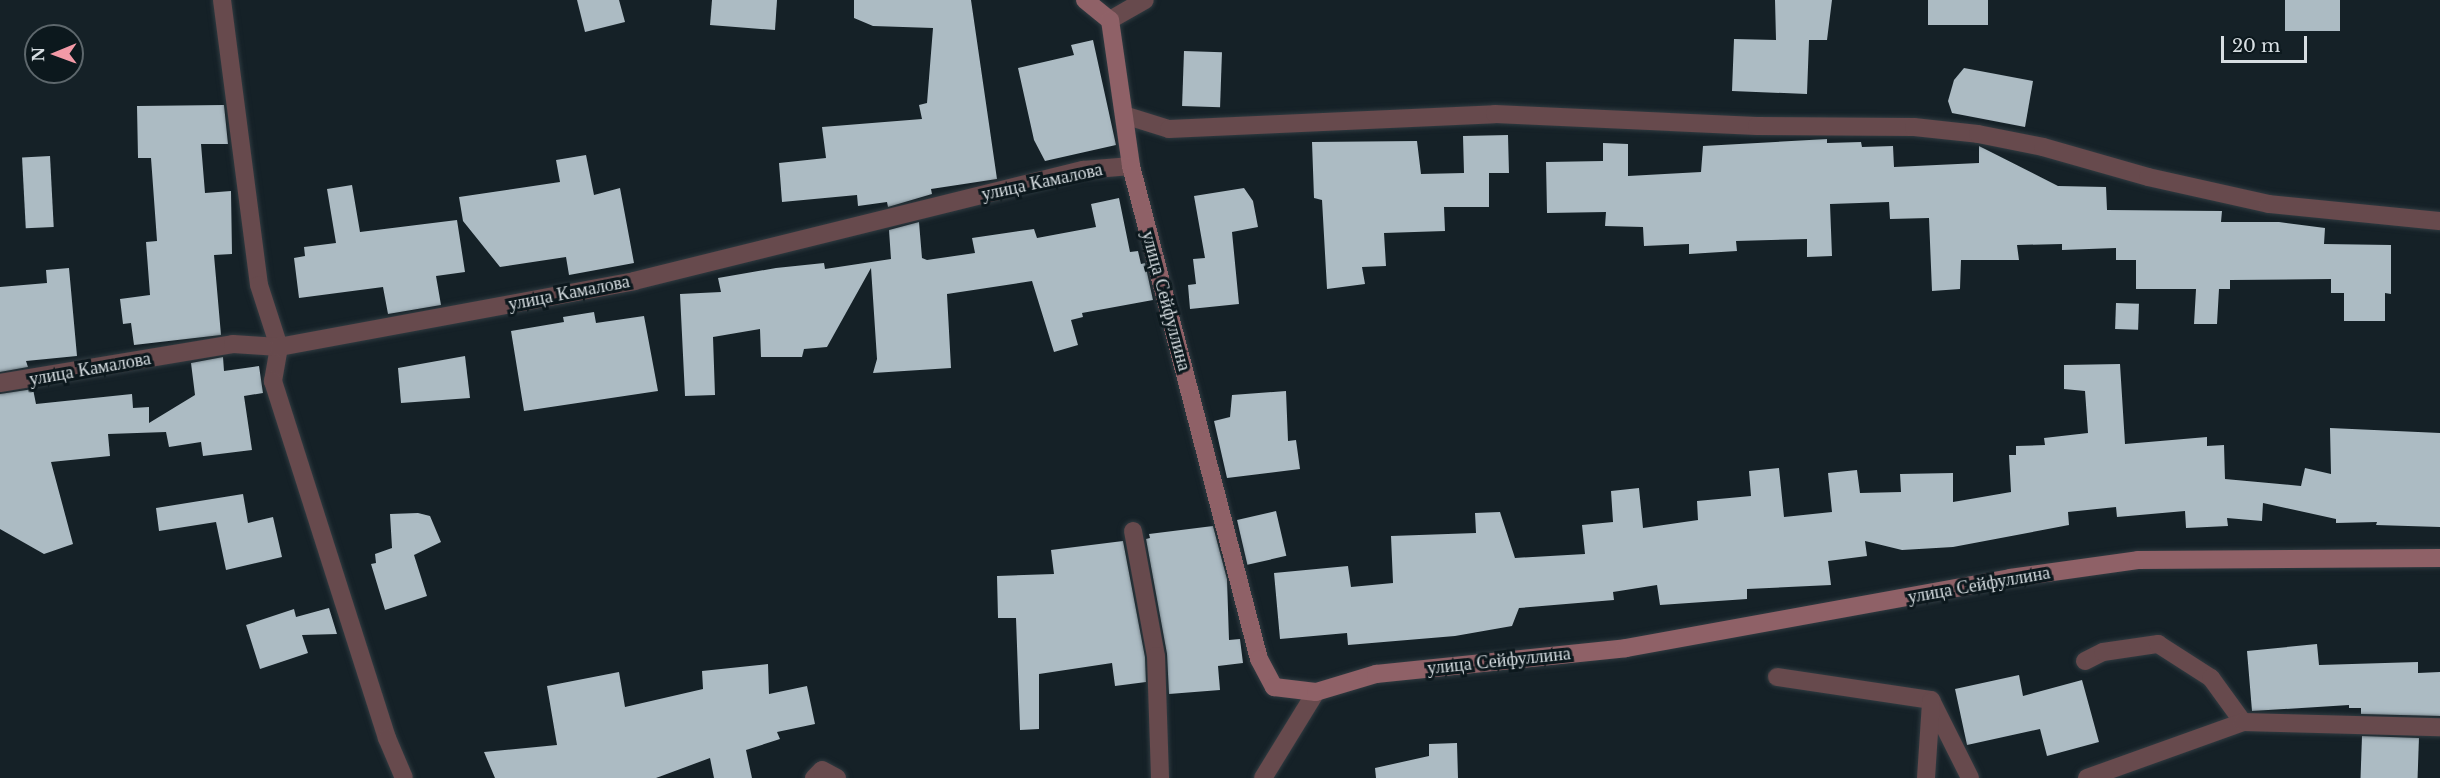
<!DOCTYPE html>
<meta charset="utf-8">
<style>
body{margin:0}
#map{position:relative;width:2440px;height:778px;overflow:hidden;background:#152127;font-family:"Libre Baskerville",serif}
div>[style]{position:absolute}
.building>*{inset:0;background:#acbbc3;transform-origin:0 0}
.roads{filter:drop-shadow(0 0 2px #303b41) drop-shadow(0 0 2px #303b41)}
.street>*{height:18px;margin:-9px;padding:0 9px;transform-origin:9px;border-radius:9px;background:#674a4d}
.secondary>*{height:18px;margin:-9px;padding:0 9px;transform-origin:9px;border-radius:9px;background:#8f6167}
span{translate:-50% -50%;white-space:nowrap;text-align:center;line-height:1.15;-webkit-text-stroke:6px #0c181d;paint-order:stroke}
.street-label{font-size:18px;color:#d7dee2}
.north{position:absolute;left:24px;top:24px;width:60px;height:60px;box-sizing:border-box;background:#0c181d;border:2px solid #5d676c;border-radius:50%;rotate:269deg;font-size:16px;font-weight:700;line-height:24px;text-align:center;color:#d7dee2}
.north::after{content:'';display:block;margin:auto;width:21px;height:27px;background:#f39aa7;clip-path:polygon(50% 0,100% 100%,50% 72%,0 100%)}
.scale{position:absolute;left:2221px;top:36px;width:86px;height:27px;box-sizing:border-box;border:3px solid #d7dee2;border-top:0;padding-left:8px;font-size:18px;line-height:21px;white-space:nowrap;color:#d7dee2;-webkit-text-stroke:4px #0c181d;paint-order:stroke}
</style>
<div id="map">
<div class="building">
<div style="clip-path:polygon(577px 0,619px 0,625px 22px,585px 32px)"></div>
<div style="clip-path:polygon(712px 0,777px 0,775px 30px,710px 25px)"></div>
<div style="clip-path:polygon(854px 0,971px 0,997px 179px,931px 189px,932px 194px,888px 207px,887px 202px,858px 206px,857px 195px,782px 202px,779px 163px,826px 158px,822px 127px,922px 119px,919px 105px,927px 103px,933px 28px,873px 26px,854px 18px)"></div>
<div style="clip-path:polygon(1775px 0,1832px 0,1827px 40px,1809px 40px,1807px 94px,1732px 91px,1734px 39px,1776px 40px)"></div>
<div style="left:1928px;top:0;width:60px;height:25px"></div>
<div style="left:2285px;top:0;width:55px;height:31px"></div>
<div style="clip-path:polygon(1093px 40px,1116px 145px,1045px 161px,1034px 140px,1018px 68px,1074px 55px,1071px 45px)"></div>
<div style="left:1184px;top:51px;width:38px;height:55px;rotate:2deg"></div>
<div style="clip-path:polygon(1964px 68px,2033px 81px,2025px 127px,1952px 113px,1948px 101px,1954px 80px)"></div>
<div style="clip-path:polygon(224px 105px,228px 144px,201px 144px,205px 193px,231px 191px,232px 254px,214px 255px,221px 335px,134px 345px,131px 323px,123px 324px,120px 299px,150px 295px,146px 242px,157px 241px,151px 158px,138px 158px,137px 106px)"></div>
<div style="clip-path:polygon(1508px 135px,1509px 173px,1489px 173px,1489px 207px,1444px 207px,1445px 231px,1384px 233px,1386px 266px,1362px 267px,1365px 284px,1327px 289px,1322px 200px,1314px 198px,1312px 142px,1417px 141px,1421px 174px,1464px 173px,1463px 136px)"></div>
<div style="clip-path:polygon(1827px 139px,1827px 143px,1861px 142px,1862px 147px,1893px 146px,1894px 167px,1979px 163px,1979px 146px,2058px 186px,2106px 187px,2107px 210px,2222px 211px,2221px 222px,2279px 222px,2325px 228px,2324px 244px,2391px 245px,2391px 294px,2385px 293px,2385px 321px,2344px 321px,2344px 293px,2331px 293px,2331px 279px,2230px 280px,2230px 289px,2219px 289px,2217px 324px,2194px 324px,2196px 289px,2136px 289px,2136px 260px,2116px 260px,2116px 248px,2062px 250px,2062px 244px,2017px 245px,2019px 260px,1961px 260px,1960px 289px,1932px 291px,1929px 218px,1890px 219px,1889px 202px,1830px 204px,1832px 256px,1807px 257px,1807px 239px,1736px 241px,1737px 251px,1689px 254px,1689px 244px,1644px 246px,1643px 227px,1605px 226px,1606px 212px,1547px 213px,1546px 162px,1603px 161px,1603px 143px,1628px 144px,1628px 176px,1701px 172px,1703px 146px)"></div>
<div style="clip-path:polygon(586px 155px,594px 195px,620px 188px,634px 263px,569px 275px,566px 257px,500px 267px,463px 221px,459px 197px,560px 182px,556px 160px)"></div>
<div style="left:50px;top:156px;width:71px;height:28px;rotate:87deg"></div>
<div style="clip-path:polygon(352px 185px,360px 232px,457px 220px,465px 272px,436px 276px,441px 305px,388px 314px,383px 287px,299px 298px,294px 258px,305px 256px,304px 247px,336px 243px,327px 189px)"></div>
<div style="clip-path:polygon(1244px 188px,1253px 201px,1258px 227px,1232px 232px,1239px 304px,1190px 309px,1188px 285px,1196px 284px,1193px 259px,1205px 258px,1194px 196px)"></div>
<div style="clip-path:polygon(1119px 198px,1130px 252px,1138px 251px,1141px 264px,1145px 263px,1153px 300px,1082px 313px,1083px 317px,1071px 320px,1078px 345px,1054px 352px,1032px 281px,947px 294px,951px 368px,873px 373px,877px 359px,871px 268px,827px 347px,804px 349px,802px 357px,761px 357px,760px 329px,713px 337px,715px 395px,685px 396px,680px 294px,721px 292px,718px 278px,776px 268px,824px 263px,825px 269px,891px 259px,889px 230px,919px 222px,922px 258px,927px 260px,975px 253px,972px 238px,1034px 229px,1037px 238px,1096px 227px,1091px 204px)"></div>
<div style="clip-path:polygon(69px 268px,77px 356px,26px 361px,28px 367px,0 372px,0 287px,47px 283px,46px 270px)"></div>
<div style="left:2116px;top:303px;width:23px;height:26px;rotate:2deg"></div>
<div style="clip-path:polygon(594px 312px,596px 323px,644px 316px,658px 391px,524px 411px,511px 331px,564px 322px,563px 317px)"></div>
<div style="clip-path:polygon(465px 356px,470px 398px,401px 403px,398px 368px)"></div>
<div style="clip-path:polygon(223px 357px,224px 371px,259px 366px,263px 393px,244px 396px,252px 450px,203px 456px,201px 442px,169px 447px,166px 432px,108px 434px,110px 456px,51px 462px,73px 544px,44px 554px,0 529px,0 394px,33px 389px,36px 404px,132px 394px,133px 408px,149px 407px,149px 423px,195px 395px,191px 363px)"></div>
<div style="clip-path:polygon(2120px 364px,2125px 444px,2207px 437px,2207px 446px,2224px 445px,2225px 479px,2301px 486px,2305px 468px,2331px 474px,2330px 428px,2440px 433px,2440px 527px,2376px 525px,2377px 522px,2336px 523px,2336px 519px,2263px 503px,2262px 521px,2227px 518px,2228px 526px,2186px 528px,2185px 511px,2117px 517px,2116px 507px,2068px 512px,2069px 525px,1953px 547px,1902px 550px,1865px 541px,1867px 556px,1828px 561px,1831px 585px,1747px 589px,1747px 599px,1660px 605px,1657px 585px,1613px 592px,1614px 600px,1519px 608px,1512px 626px,1455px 636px,1348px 645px,1347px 633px,1280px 639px,1274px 573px,1348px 566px,1351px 587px,1393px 583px,1391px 536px,1476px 533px,1475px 513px,1500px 512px,1515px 558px,1585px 554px,1582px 525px,1613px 522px,1611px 491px,1639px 488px,1643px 528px,1698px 520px,1697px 501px,1751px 496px,1749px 471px,1779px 468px,1784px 517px,1832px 512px,1828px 473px,1857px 470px,1860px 493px,1901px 492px,1900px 474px,1953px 473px,1953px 502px,2011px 492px,2009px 455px,2016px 455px,2016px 446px,2045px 445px,2044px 438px,2088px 433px,2085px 391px,2064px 389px,2064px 365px)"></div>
<div style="clip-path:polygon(1286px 391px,1288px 441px,1296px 440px,1300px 469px,1227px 478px,1214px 421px,1230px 417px,1232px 395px)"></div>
<div style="clip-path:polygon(243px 494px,248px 523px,273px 517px,282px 557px,226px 570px,216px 522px,159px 531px,156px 508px)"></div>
<div style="left:1276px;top:511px;width:46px;height:40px;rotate:77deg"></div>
<div style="clip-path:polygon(418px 513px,430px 516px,441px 542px,414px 555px,427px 596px,385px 610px,371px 564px,376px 563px,375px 554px,392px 548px,390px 514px)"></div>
<div style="clip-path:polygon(1213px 526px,1227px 579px,1229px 640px,1240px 639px,1243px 663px,1218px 666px,1220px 690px,1169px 694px,1167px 654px,1146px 539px,1150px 538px,1149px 534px)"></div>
<div style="clip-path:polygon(1123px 541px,1145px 657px,1146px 682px,1115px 686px,1112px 663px,1039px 674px,1039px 729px,1020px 730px,1016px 618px,998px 618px,997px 576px,1054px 574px,1051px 550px)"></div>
<div style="clip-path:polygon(329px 608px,337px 634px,302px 635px,308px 653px,260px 669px,246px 625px,294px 609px,296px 617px)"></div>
<div style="clip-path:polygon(2317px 644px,2319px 665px,2418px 662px,2418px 673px,2440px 672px,2440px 716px,2361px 714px,2361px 708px,2349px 708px,2349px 705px,2252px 711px,2247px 651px)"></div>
<div style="clip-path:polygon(768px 664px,769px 694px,807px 686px,815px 724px,777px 732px,780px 739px,746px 750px,752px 778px,714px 778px,710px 758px,656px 778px,495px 778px,484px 752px,557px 745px,547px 686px,619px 672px,625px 707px,703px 689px,702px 671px)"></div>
<div style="clip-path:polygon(2019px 675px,2023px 696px,2082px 680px,2099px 742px,2047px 756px,2040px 729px,1967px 745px,1955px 689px)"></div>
<div style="left:2362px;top:736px;width:57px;height:42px;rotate:2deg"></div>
<div style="clip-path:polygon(1457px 743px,1458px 778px,1376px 778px,1375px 768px,1429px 756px,1429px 744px)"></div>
</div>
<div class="roads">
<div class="street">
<div style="left:222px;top:0;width:287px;rotate:82.6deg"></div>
<div style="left:259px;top:285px;width:65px;rotate:72.1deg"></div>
<div style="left:279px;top:347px;width:35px;rotate:100deg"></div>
<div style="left:273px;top:381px;width:375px;rotate:72.3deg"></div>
<div style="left:387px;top:738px;width:43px;rotate:67deg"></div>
<div style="left:1110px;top:20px;width:40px;rotate:-29.7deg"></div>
<div style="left:1124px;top:115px;width:47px;rotate:17.3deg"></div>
<div style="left:1169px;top:129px;width:326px;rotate:-2.6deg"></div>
<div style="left:1495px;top:114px;width:262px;rotate:2.6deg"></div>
<div style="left:1757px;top:126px;width:157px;rotate:0.4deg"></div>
<div style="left:1914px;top:127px;width:64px;rotate:6.2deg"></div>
<div style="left:1978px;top:134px;width:66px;rotate:11.3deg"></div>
<div style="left:2043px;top:147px;width:109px;rotate:15.9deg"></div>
<div style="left:2148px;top:177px;width:124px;rotate:12.6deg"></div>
<div style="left:2269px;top:204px;width:172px;rotate:5.7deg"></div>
<div style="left:0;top:383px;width:236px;rotate:-9.5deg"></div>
<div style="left:233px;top:344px;width:46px;rotate:3.7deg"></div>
<div style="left:279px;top:347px;width:361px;rotate:-10.5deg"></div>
<div style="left:634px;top:281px;width:463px;rotate:-13.9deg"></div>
<div style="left:1083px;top:170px;width:48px;rotate:-4.8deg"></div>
<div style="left:1133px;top:531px;width:127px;rotate:79.6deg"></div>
<div style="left:1156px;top:656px;width:122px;rotate:88.1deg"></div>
<div style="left:2085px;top:661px;width:20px;rotate:-27deg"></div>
<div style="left:2103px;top:652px;width:56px;rotate:-8.3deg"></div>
<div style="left:2158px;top:644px;width:63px;rotate:32.7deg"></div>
<div style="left:2211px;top:678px;width:54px;rotate:54deg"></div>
<div style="left:1777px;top:677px;width:156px;rotate:8.5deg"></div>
<div style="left:1931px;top:700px;width:87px;rotate:63.4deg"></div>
<div style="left:814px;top:778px;width:11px;rotate:-45deg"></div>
<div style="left:822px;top:770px;width:17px;rotate:28deg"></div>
<div style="left:1263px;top:778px;width:101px;rotate:-58.4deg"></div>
<div style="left:1926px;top:778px;width:76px;rotate:-86.2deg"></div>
<div style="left:2087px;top:778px;width:166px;rotate:-19.7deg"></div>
<div style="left:2243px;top:722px;width:197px;rotate:1.5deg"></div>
</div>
<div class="secondary">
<div style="left:1085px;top:0;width:32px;rotate:39deg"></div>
<div style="left:1110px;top:20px;width:148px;rotate:81.8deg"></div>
<div style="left:1131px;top:166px;width:509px;rotate:75.45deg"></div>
<div style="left:1259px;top:659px;width:32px;rotate:62deg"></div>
<div style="left:1274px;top:687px;width:42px;rotate:6.8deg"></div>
<div style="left:1316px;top:692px;width:63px;rotate:-16.7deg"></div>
<div style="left:1376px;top:674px;width:251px;rotate:-5.9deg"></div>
<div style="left:1626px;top:648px;width:390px;rotate:-10.3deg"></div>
<div style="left:2010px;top:578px;width:129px;rotate:-8deg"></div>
<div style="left:2138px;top:560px;width:302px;rotate:-0.4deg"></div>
</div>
</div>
<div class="street-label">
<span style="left:1042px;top:182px;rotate:-12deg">улица Камалова</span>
<span style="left:569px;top:293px;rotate:-11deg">улица Камалова</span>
<span style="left:1166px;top:301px;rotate:75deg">улица Сейфуллина</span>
<span style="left:90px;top:369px;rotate:-10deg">улица Камалова</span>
<span style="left:1979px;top:585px;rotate:-10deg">улица Сейфуллина</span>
<span style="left:1499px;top:661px;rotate:-6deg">улица Сейфуллина</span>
</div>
<div class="north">N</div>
<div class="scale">20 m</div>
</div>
